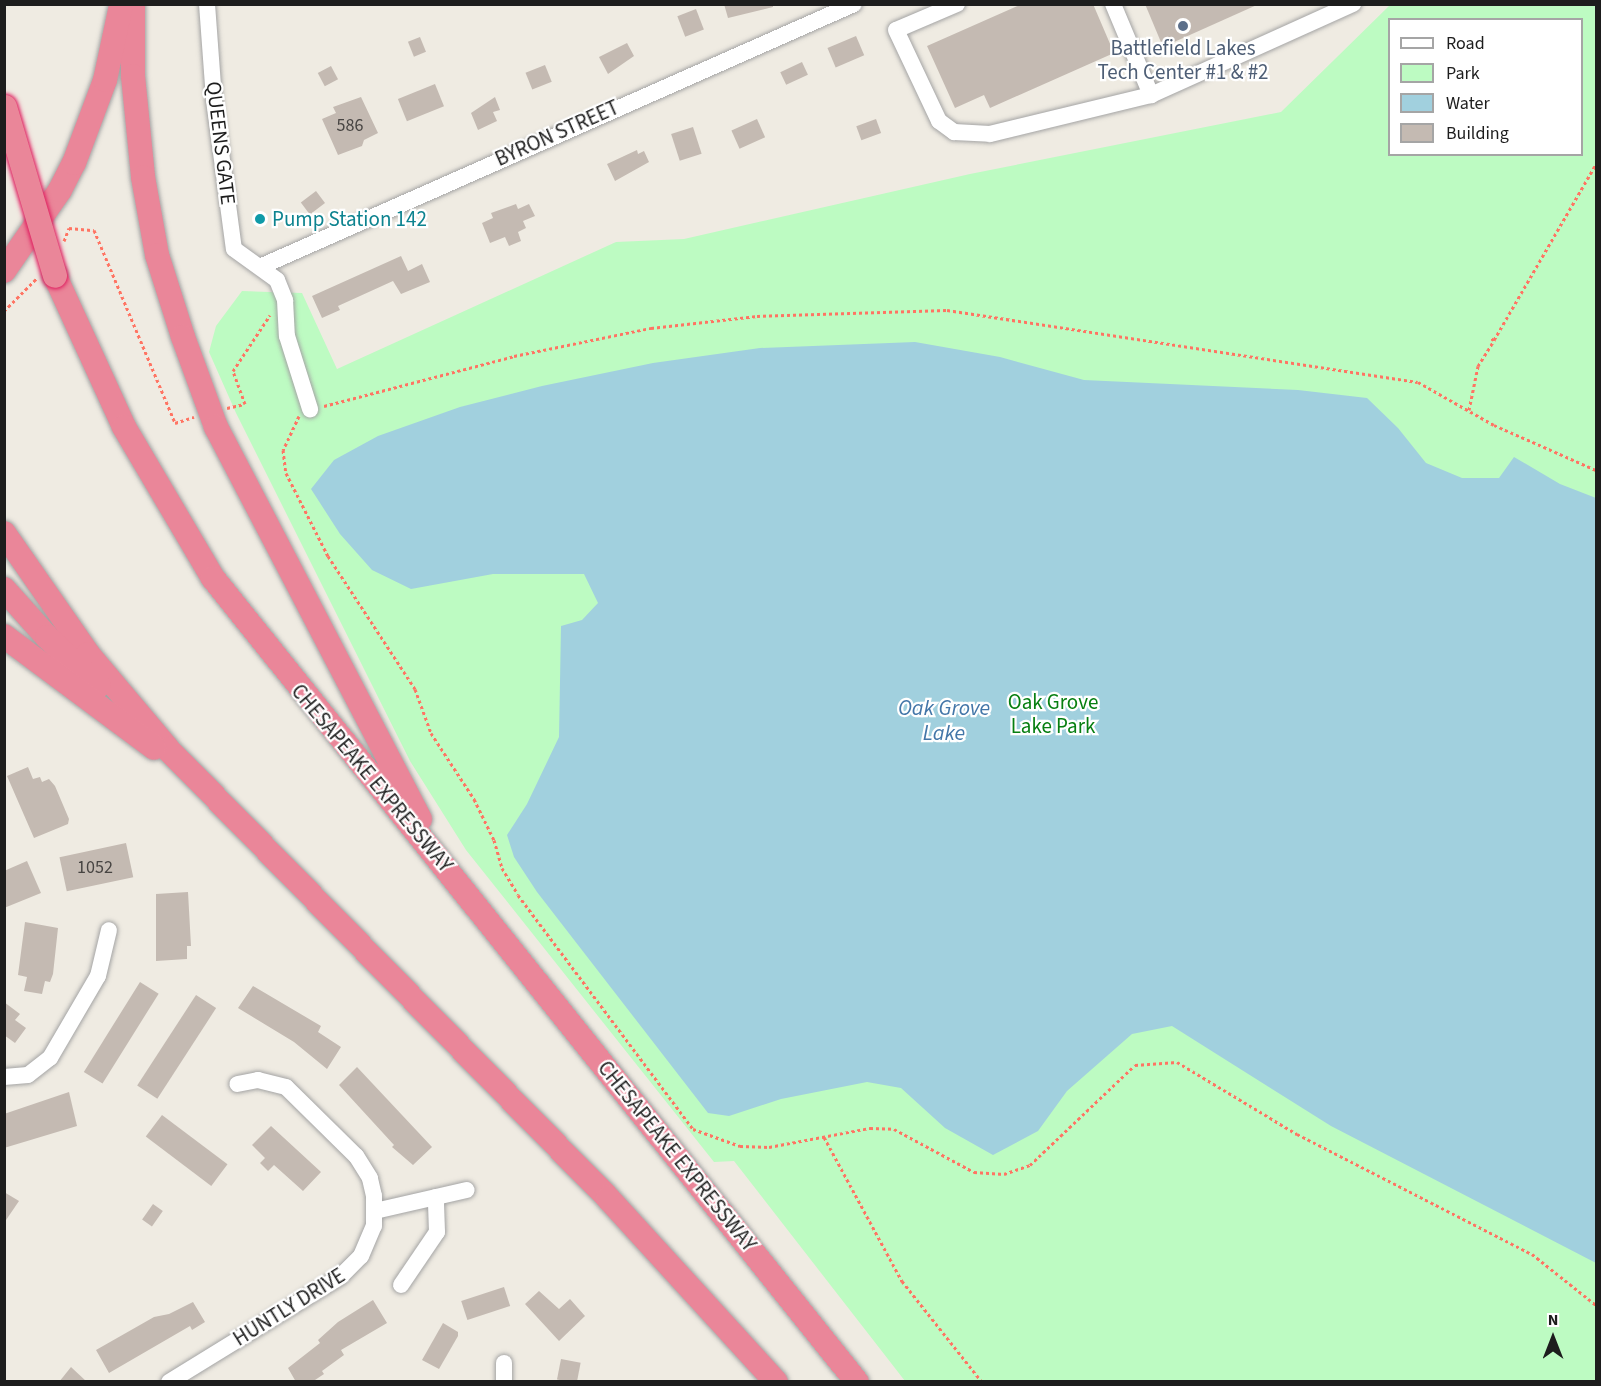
<!DOCTYPE html>
<style>
body{margin:0}
#map{position:relative;width:1601px;height:1386px;overflow:hidden;background:#efebe2;font-family:"Source Sans 3",sans-serif}
div>[style]{position:absolute}
.park>*{inset:0;background:#bdfbc2}
.water>*{inset:0;background:#a1d0de}
.building>*{inset:0;background:#c4bab2;transform-origin:0 0}
.path>*{height:3px;margin-top:-1.5px;transform-origin:0;background:repeating-linear-gradient(90deg,#ff7463 0 3px,transparent 0 6px)}
.roads{filter:drop-shadow(0 0 2px #a4a4a4) drop-shadow(0 0 2px #a4a4a4)}
.minor>*{height:16px;margin:-8px;padding:0 8px;transform-origin:8px;border-radius:8px;background:#fff}
.highway>*{height:24px;margin:-12px;padding:0 12px;transform-origin:12px;border-radius:12px;background:#ea8699}
.bridges{filter:drop-shadow(0 0 2px #df1d5f) drop-shadow(0 0 2px #df1d5f)}
.highway-bridge>*{height:24px;margin:-12px;padding:0 12px;transform-origin:12px;border-radius:12px;background:#ea8699}
.dots>*{width:16px;height:16px;translate:-50% -50%;box-sizing:border-box;border:3px solid #fff;border-radius:50%}
span{translate:-50% -50%;white-space:nowrap;text-align:center;line-height:1.15;-webkit-text-stroke:4.5px #fff;paint-order:stroke}
.number-label{font-size:18px;color:#474442}
.number-label span{-webkit-text-stroke-width:0}
.service-label{font-size:21px;color:#4e5e75}
.street-label{font-size:21px;color:#1d1d1d}
.culture-label{font-size:21px;color:#0d838f}
.left{translate:0 -50%;text-align:left}
.park-label{font-size:21px;color:#077f11}
.water-label{font-size:22px;color:#4376a8;font-style:italic}
.frame{position:absolute;inset:0;border:6px solid #1d1d1d;pointer-events:none}
.legend{position:absolute;left:1388px;top:18px;width:195px;height:138px;box-sizing:border-box;background:#fff;border:2px solid #a5a5a5;margin:0;padding:8px 10px;list-style:none;font-size:18px;color:#1d1d1d}
.legend li{display:flex;align-items:center;gap:12px;height:30px}
.legend b{width:30px;border:2px solid #a5a5a5}
.north{position:absolute;left:1523px;top:1308px;width:60px;height:60px;-webkit-text-stroke:4px #fff;paint-order:stroke;rotate:0deg;font-size:16px;font-weight:700;line-height:24px;text-align:center;color:#1d1d1d}
.north::after{content:'';display:block;margin:auto;width:21px;height:27px;background:#1d1d1d;clip-path:polygon(50% 0,100% 100%,50% 72%,0 100%)}
</style>
<div id="map">
<div class="park">
<div style="clip-path:polygon(evenodd,1390px 5px,1596px 5px,1596px 1381px,905px 1381px,734px 1161px,714px 1162px,466px 850px,410px 761px,236px 413px,209px 352px,216px 326px,242px 291px,302px 293px,337px 369px,616px 242px,684px 239px,970px 174px,1281px 112px,1390px 5px,1390px 20px,1582px 20px,1582px 154px,1390px 154px,1390px 20px)"></div>
</div>
<div class="water">
<div style="clip-path:polygon(915px 342px,1000px 357px,1084px 380px,1298px 390px,1367px 398px,1398px 428px,1426px 463px,1462px 478px,1499px 478px,1514px 457px,1560px 484px,1596px 498px,1596px 1263px,1331px 1126px,1172px 1026px,1132px 1034px,1067px 1091px,1038px 1131px,993px 1155px,945px 1128px,901px 1088px,867px 1082px,781px 1099px,729px 1116px,708px 1113px,537px 892px,514px 857px,507px 835px,527px 804px,559px 737px,561px 626px,582px 620px,598px 603px,584px 574px,493px 574px,411px 589px,372px 570px,340px 534px,311px 489px,334px 460px,378px 436px,460px 407px,542px 386px,653px 363px,760px 348px)"></div>
</div>
<div class="building">
<div style="clip-path:polygon(724px 4px,773px 4px,773px 7px,728px 18px)"></div>
<div style="clip-path:polygon(1022px 4px,1093px 4px,1114px 53px,990px 108px,984px 95px,955px 108px,927px 46px)"></div>
<div style="clip-path:polygon(1145px 4px,1259px 4px,1163px 47px)"></div>
<div style="left:696px;top:9px;width:22px;height:20px;rotate:69deg"></div>
<div style="left:856px;top:36px;width:21px;height:31px;rotate:67deg"></div>
<div style="left:420px;top:37px;width:16px;height:13px;rotate:68deg"></div>
<div style="clip-path:polygon(627px 43px,634px 56px,608px 74px,599px 57px)"></div>
<div style="left:802px;top:62px;width:14px;height:24px;rotate:65deg"></div>
<div style="left:545px;top:65px;width:18px;height:21px;rotate:68deg"></div>
<div style="left:331px;top:66px;width:15px;height:15px;rotate:62deg"></div>
<div style="left:435px;top:84px;width:24px;height:40px;rotate:68deg"></div>
<div style="clip-path:polygon(361px 97px,378px 133px,364px 140px,362px 146px,338px 155px,322px 119px,336px 113px,333px 107px)"></div>
<div style="clip-path:polygon(495px 97px,500px 110px,493px 112px,497px 121px,478px 130px,471px 113px)"></div>
<div style="left:757px;top:119px;width:20px;height:28px;rotate:66deg"></div>
<div style="left:876px;top:119px;width:15px;height:21px;rotate:70deg"></div>
<div style="left:693px;top:127px;width:28px;height:23px;rotate:72deg"></div>
<div style="clip-path:polygon(637px 150px,638px 154px,644px 151px,649px 162px,615px 181px,607px 164px)"></div>
<div style="left:316px;top:191px;width:15px;height:19px;rotate:53deg"></div>
<div style="clip-path:polygon(516px 204px,518px 209px,529px 204px,535px 216px,523px 221px,526px 228px,518px 232px,521px 241px,509px 246px,505px 237px,490px 243px,482px 223px,493px 218px,491px 213px)"></div>
<div style="clip-path:polygon(401px 256px,408px 271px,422px 264px,430px 282px,401px 294px,393px 281px,338px 306px,340px 310px,322px 318px,312px 296px)"></div>
<div style="clip-path:polygon(28px 767px,33px 779px,40px 777px,42px 782px,49px 779px,55px 786px,69px 819px,68px 824px,34px 838px,7px 776px)"></div>
<div style="left:126px;top:843px;width:35px;height:68px;rotate:78deg"></div>
<div style="clip-path:polygon(27px 861px,41px 893px,4px 908px,4px 871px)"></div>
<div style="clip-path:polygon(188px 892px,191px 946px,187px 946px,187px 959px,156px 961px,156px 894px)"></div>
<div style="clip-path:polygon(25px 922px,58px 928px,53px 974px,50px 982px,45px 981px,42px 994px,24px 991px,27px 977px,18px 975px)"></div>
<div style="left:140px;top:982px;width:22px;height:106px;rotate:32deg"></div>
<div style="clip-path:polygon(253px 986px,321px 1026px,318px 1032px,341px 1047px,327px 1069px,294px 1042px,238px 1008px)"></div>
<div style="left:196px;top:995px;width:24px;height:108px;rotate:33deg"></div>
<div style="clip-path:polygon(4px 1002px,20px 1014px,15px 1020px,26px 1028px,15px 1043px,4px 1035px)"></div>
<div style="clip-path:polygon(357px 1067px,432px 1147px,413px 1165px,392px 1147px,394px 1145px,339px 1085px)"></div>
<div style="clip-path:polygon(69px 1092px,77px 1126px,4px 1148px,4px 1114px)"></div>
<div style="left:162px;top:1115px;width:82px;height:27px;rotate:37deg"></div>
<div style="clip-path:polygon(271px 1126px,321px 1172px,303px 1191px,274px 1165px,268px 1171px,260px 1163px,265px 1158px,252px 1145px)"></div>
<div style="clip-path:polygon(4px 1192px,19px 1201px,4px 1223px)"></div>
<div style="left:153px;top:1204px;width:12px;height:19px;rotate:35deg"></div>
<div style="left:504px;top:1287px;width:20px;height:45px;rotate:72deg"></div>
<div style="clip-path:polygon(539px 1291px,559px 1309px,570px 1299px,585px 1316px,559px 1341px,525px 1304px)"></div>
<div style="clip-path:polygon(373px 1300px,387px 1323px,341px 1350px,344px 1355px,322px 1371px,324px 1374px,312px 1382px,296px 1382px,288px 1368px,320px 1343px,318px 1340px,338px 1322px)"></div>
<div style="clip-path:polygon(193px 1302px,205px 1322px,192px 1330px,190px 1326px,109px 1373px,96px 1350px,154px 1317px,169px 1314px)"></div>
<div style="clip-path:polygon(443px 1323px,458px 1332px,458px 1336px,439px 1369px,422px 1360px)"></div>
<div style="left:561px;top:1359px;width:20px;height:21px;rotate:11deg"></div>
<div style="clip-path:polygon(71px 1367px,87px 1382px,59px 1382px)"></div>
</div>
<div class="path">
<div style="left:64px;top:241px;width:14px;rotate:-69deg"></div>
<div style="left:69px;top:228px;width:25px;rotate:5deg"></div>
<div style="left:94px;top:230px;width:209px;rotate:67.2deg"></div>
<div style="left:175px;top:423px;width:20px;rotate:-18deg"></div>
<div style="left:4px;top:311px;width:47px;rotate:-45deg"></div>
<div style="left:1494px;top:340px;width:203px;rotate:-59.9deg"></div>
<div style="left:324px;top:406px;width:196px;rotate:-14.7deg"></div>
<div style="left:514px;top:356px;width:140px;rotate:-11.6deg"></div>
<div style="left:651px;top:328px;width:107px;rotate:-6.5deg"></div>
<div style="left:757px;top:316px;width:190px;rotate:-1.8deg"></div>
<div style="left:947px;top:310px;width:476px;rotate:8.7deg"></div>
<div style="left:1418px;top:382px;width:87px;rotate:29.5deg"></div>
<div style="left:1494px;top:425px;width:111px;rotate:23.8deg"></div>
<div style="left:227px;top:408px;width:18px;rotate:-13deg"></div>
<div style="left:245px;top:404px;width:35px;rotate:-110deg"></div>
<div style="left:233px;top:371px;width:67px;rotate:-56.5deg"></div>
<div style="left:1469px;top:410px;width:45px;rotate:-78.4deg"></div>
<div style="left:1478px;top:366px;width:31px;rotate:-58deg"></div>
<div style="left:1494px;top:340px;width:4px;rotate:-153deg"></div>
<div style="left:299px;top:416px;width:38px;rotate:115deg"></div>
<div style="left:283px;top:450px;width:23px;rotate:83deg"></div>
<div style="left:286px;top:473px;width:93px;rotate:63.2deg"></div>
<div style="left:328px;top:556px;width:159px;rotate:56.8deg"></div>
<div style="left:415px;top:689px;width:47px;rotate:70deg"></div>
<div style="left:431px;top:733px;width:79px;rotate:56.9deg"></div>
<div style="left:474px;top:799px;width:46px;rotate:64deg"></div>
<div style="left:494px;top:840px;width:29px;rotate:74deg"></div>
<div style="left:502px;top:868px;width:31px;rotate:59deg"></div>
<div style="left:518px;top:895px;width:292px;rotate:53.2deg"></div>
<div style="left:693px;top:1129px;width:50px;rotate:19.9deg"></div>
<div style="left:740px;top:1146px;width:29px;rotate:2deg"></div>
<div style="left:769px;top:1147px;width:103px;rotate:-10.7deg"></div>
<div style="left:870px;top:1128px;width:24px;rotate:2deg"></div>
<div style="left:894px;top:1129px;width:91px;rotate:28.3deg"></div>
<div style="left:974px;top:1172px;width:30px;rotate:4deg"></div>
<div style="left:1004px;top:1174px;width:28px;rotate:-19deg"></div>
<div style="left:1030px;top:1165px;width:145px;rotate:-43.6deg"></div>
<div style="left:1135px;top:1065px;width:42px;rotate:-4.1deg"></div>
<div style="left:1177px;top:1062px;width:140px;rotate:31deg"></div>
<div style="left:1297px;top:1134px;width:264px;rotate:27.1deg"></div>
<div style="left:1532px;top:1254px;width:82px;rotate:38.6deg"></div>
<div style="left:824px;top:1137px;width:164px;rotate:61.6deg"></div>
<div style="left:902px;top:1281px;width:129px;rotate:51.6deg"></div>
</div>
<div class="roads">
<div class="minor">
<div style="left:207px;top:4px;width:96px;rotate:85.8deg"></div>
<div style="left:214px;top:100px;width:150px;rotate:82.4deg"></div>
<div style="left:234px;top:249px;width:53px;rotate:35.8deg"></div>
<div style="left:277px;top:280px;width:22px;rotate:68deg"></div>
<div style="left:285px;top:300px;width:36px;rotate:87deg"></div>
<div style="left:287px;top:336px;width:77px;rotate:72.5deg"></div>
<div style="left:957px;top:4px;width:66px;rotate:156.9deg"></div>
<div style="left:896px;top:30px;width:101px;rotate:64.7deg"></div>
<div style="left:939px;top:121px;width:19px;rotate:36deg"></div>
<div style="left:954px;top:132px;width:36px;rotate:3deg"></div>
<div style="left:990px;top:134px;width:166px;rotate:-13.6deg"></div>
<div style="left:1113px;top:4px;width:99px;rotate:67.3deg"></div>
<div style="left:1151px;top:95px;width:222px;rotate:-24.3deg"></div>
<div style="left:262px;top:266px;width:647px;rotate:-23.87deg"></div>
<div style="left:4px;top:1077px;width:24px;rotate:-5deg"></div>
<div style="left:28px;top:1075px;width:28px;rotate:-38deg"></div>
<div style="left:50px;top:1058px;width:95px;rotate:-59.7deg"></div>
<div style="left:98px;top:976px;width:47px;rotate:-76.6deg"></div>
<div style="left:375px;top:1211px;width:94px;rotate:-12.9deg"></div>
<div style="left:401px;top:1285px;width:64px;rotate:-55.8deg"></div>
<div style="left:437px;top:1232px;width:35px;rotate:-92deg"></div>
<div style="left:504px;top:1363px;width:19px;rotate:90deg"></div>
<div style="left:169px;top:1382px;width:202px;rotate:-31.6deg"></div>
<div style="left:341px;top:1276px;width:28px;rotate:-45deg"></div>
<div style="left:361px;top:1256px;width:33px;rotate:-67deg"></div>
<div style="left:374px;top:1226px;width:30px;rotate:-90deg"></div>
<div style="left:374px;top:1196px;width:18px;rotate:-103deg"></div>
<div style="left:370px;top:1178px;width:26px;rotate:-122deg"></div>
<div style="left:356px;top:1156px;width:98px;rotate:-135.4deg"></div>
<div style="left:286px;top:1087px;width:29px;rotate:-166deg"></div>
<div style="left:258px;top:1080px;width:21px;rotate:169deg"></div>
</div>
<div class="highway">
<div style="left:133px;top:4px;width:72px;rotate:90deg"></div>
<div style="left:133px;top:76px;width:101px;rotate:84.3deg"></div>
<div style="left:143px;top:177px;width:79px;rotate:79.8deg"></div>
<div style="left:157px;top:255px;width:86px;rotate:72.4deg"></div>
<div style="left:183px;top:337px;width:96px;rotate:69.9deg"></div>
<div style="left:216px;top:427px;width:442px;rotate:62.5deg"></div>
<div style="left:4px;top:271px;width:98px;rotate:-55.3deg"></div>
<div style="left:60px;top:190px;width:30px;rotate:-63deg"></div>
<div style="left:74px;top:163px;width:89px;rotate:-69.5deg"></div>
<div style="left:105px;top:80px;width:72px;rotate:-77.9deg"></div>
<div style="left:55px;top:276px;width:166px;rotate:65.4deg"></div>
<div style="left:124px;top:427px;width:175px;rotate:59.5deg"></div>
<div style="left:213px;top:578px;width:1030px;rotate:51.31deg"></div>
<div style="left:4px;top:533px;width:147px;rotate:55.2deg"></div>
<div style="left:88px;top:654px;width:124px;rotate:49.9deg"></div>
<div style="left:168px;top:749px;width:629px;rotate:45.58deg"></div>
<div style="left:608px;top:1198px;width:249px;rotate:47.6deg"></div>
<div style="left:4px;top:589px;width:64px;rotate:48.1deg"></div>
<div style="left:47px;top:637px;width:71px;rotate:43.3deg"></div>
<div style="left:4px;top:636px;width:187px;rotate:36.7deg"></div>
</div>
</div>
<div class="bridges">
<div class="highway-bridge">
<div style="left:5px;top:107px;width:176px;rotate:73.5deg"></div>
</div>
</div>
<div class="dots">
<div style="left:1183px;top:26px;background:#5c6f8a"></div>
<div style="left:260px;top:219px;background:#0f9aa8"></div>
</div>
<div class="number-label">
<span style="left:350px;top:126px">586</span>
<span style="left:95px;top:868px">1052</span>
</div>
<div class="service-label">
<span style="left:1183px;top:60px">Battlefield Lakes<br>Tech Center #1 &amp; #2</span>
</div>
<div class="street-label">
<span style="left:557px;top:133px;rotate:-24deg">BYRON STREET</span>
<span style="left:221px;top:143px;rotate:83deg">QUEENS GATE</span>
<span style="left:372px;top:778px;rotate:50deg">CHESAPEAKE EXPRESSWAY</span>
<span style="left:677px;top:1156px;rotate:51deg">CHESAPEAKE EXPRESSWAY</span>
<span style="left:289px;top:1307px;rotate:-32deg">HUNTLY DRIVE</span>
</div>
<div class="culture-label">
<span class="left" style="left:272px;top:219px">Pump Station 142</span>
</div>
<div class="park-label">
<span style="left:1053px;top:714px">Oak Grove<br>Lake Park</span>
</div>
<div class="water-label">
<span style="left:944px;top:721px">Oak Grove<br>Lake</span>
</div>
<div class="frame"></div>
<ul class="legend">
<li><b style="height:8px;background:#fff"></b>Road</li>
<li><b style="height:16px;background:#bdfbc2"></b>Park</li>
<li><b style="height:16px;background:#a1d0de"></b>Water</li>
<li><b style="height:16px;background:#c4bab2"></b>Building</li>
</ul>
<div class="north">N</div>
</div>
